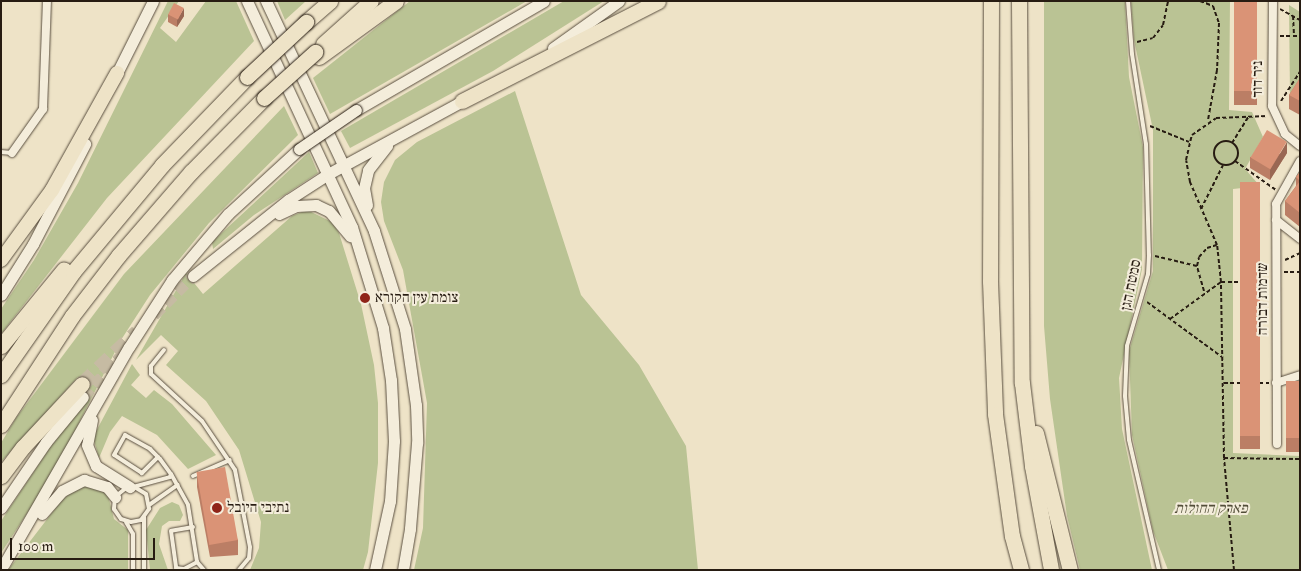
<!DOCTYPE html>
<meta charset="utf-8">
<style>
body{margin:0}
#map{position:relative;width:1301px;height:571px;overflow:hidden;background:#eee3c7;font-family:"IM FELL Double Pica","Frank Ruhl Libre",serif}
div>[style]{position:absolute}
.green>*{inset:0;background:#bac394}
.secondary-tunnel>*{height:11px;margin-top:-5.5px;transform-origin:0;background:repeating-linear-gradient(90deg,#c6bba3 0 11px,transparent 0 16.5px)}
.motorway-tunnel>*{height:15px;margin-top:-7.5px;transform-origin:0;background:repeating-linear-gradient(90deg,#c6bba3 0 15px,transparent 0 23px)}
.path>*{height:2px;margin-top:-1px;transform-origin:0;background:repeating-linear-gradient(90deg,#271c12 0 4px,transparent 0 6.5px)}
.path>.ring{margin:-1px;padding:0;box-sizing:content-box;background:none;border:2px solid #271c12;border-radius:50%}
.roads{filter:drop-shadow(0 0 1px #594e3f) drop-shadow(0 0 1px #594e3f)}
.service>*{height:4px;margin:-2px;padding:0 2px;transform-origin:2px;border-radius:2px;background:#f4eddb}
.minor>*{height:8px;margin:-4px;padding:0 4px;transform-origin:4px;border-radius:4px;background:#f4eddb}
.secondary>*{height:11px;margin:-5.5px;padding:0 5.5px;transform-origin:5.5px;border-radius:5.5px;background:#f4eddb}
.trunk>*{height:14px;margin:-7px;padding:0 7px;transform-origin:7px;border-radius:7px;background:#eee3c7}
.motorway>*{height:15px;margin:-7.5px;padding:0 7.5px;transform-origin:7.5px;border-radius:7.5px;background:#eee3c7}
.bridges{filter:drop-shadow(0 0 1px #271c12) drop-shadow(0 0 1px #271c12)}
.secondary-bridge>*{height:11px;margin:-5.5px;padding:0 5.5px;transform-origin:5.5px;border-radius:5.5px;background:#f4eddb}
.motorway-bridge>*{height:15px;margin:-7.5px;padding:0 7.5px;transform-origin:7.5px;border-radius:7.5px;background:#eee3c7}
.wall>*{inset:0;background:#bb7e65;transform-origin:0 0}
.shaded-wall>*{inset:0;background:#996753}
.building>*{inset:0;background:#da9376;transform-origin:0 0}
.dots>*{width:14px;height:14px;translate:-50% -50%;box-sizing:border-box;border:2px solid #f4eddb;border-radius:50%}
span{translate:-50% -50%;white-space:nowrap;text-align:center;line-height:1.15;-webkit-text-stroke:4px #f4eddb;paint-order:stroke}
.street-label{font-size:15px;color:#271c12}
.poi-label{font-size:15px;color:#271c12}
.left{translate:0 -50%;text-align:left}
.park-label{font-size:15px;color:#534e39;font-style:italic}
.frame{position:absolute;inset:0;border:2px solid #271c12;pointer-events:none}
.scale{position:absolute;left:10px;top:538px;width:145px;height:22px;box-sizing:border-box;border:2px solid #271c12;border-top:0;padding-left:6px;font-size:15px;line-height:18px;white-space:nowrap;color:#271c12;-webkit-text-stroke:4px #f4eddb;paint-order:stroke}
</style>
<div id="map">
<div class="green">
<div style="clip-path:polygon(168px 1px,179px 1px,160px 28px,176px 42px,206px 1px,236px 1px,254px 41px,107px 198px,1px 334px,1px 309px,34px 260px,78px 183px)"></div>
<div style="clip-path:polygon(277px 1px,306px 1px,285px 20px)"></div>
<div style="clip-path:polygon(410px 1px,527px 1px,330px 114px,313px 78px)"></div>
<div style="clip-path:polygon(564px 1px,604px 1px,493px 71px,350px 148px,341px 131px)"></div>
<div style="clip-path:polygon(1044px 1px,1125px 1px,1129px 77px,1143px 147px,1142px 269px,1119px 378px,1122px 429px,1152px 570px,1080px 570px,1067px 516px,1050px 399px,1044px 326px)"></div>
<div style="clip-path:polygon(1131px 1px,1230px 1px,1229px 110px,1252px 112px,1263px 137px,1245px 169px,1260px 186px,1233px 189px,1233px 453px,1300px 456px,1300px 570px,1168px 570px,1153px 531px,1132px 435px,1129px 351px,1153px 271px,1153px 130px,1134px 40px)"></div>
<div style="clip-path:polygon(1289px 5px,1300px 12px,1300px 81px,1290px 97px)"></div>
<div style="clip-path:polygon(515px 91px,581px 295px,639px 365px,686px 446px,698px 570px,414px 570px,423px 528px,427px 403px,403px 270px,384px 221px,381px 202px,384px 182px,395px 160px,417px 142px)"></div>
<div style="clip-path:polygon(284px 106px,298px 135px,209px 223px,150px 295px,121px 340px,53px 474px,1px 553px,1px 521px,49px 449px,87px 399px,89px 392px,78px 377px,1px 462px,1px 443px,16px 418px,124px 274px)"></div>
<div style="clip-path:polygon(309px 152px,318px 173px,254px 215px,213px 249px,212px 242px)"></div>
<div style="clip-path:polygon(307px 210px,332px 222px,339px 233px,361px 304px,374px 365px,378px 403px,378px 463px,368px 552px,363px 570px,250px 570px,259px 548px,261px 522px,239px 450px,206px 401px,166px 365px,178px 351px,161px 335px,136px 360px,186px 273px,203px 294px,292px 216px)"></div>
<div style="clip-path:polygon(132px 364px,140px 375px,131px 385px,146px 398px,154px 390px,172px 404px,216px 455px,188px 469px,157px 435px,122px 416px,110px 432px,99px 458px,93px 437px)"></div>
<div style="clip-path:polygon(86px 485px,99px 488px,108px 495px,114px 519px,128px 530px,128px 570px,8px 570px,61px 501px,76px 488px)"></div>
<div style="clip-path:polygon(172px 502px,179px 505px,183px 515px,180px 521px,169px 521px,162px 526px,159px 544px,168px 570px,150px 570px,146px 530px,160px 508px)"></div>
</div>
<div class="secondary-tunnel">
<div style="left:154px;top:315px;width:55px;rotate:-45deg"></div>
<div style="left:83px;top:397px;width:58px;rotate:-47.8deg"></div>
</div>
<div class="motorway-tunnel">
<div style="left:82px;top:384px;width:76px;rotate:-43.4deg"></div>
</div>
<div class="path">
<div style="left:1200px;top:1px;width:14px;rotate:21deg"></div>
<div style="left:1213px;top:6px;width:18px;rotate:71deg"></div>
<div style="left:1219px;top:23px;width:47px;rotate:92.4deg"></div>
<div style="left:1217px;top:70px;width:51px;rotate:100.2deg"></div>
<div style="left:1280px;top:9px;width:23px;rotate:29deg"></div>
<div style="left:1293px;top:16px;width:20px;rotate:87deg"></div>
<div style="left:1280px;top:36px;width:20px"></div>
<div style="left:1137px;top:42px;width:16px;rotate:-14deg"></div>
<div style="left:1153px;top:38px;width:16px;rotate:-52deg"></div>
<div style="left:1163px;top:25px;width:25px;rotate:-78deg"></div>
<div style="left:1281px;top:101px;width:35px;rotate:-57deg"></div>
<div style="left:1150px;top:126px;width:42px;rotate:22.3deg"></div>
<div class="ring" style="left:1214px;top:141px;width:22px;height:22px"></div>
<div style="left:1232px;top:143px;width:32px;rotate:-58deg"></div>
<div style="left:1235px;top:161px;width:50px;rotate:35.3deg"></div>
<div style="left:1201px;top:209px;width:49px;rotate:-63.4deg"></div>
<div style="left:1155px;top:256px;width:43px;rotate:13.4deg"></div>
<div style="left:1285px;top:260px;width:17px;rotate:-25deg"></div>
<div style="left:1284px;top:272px;width:16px"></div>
<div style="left:1258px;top:282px;width:10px"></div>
<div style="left:1204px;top:291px;width:26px;rotate:-106deg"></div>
<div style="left:1197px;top:266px;width:9px;rotate:-77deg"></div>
<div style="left:1199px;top:257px;width:12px;rotate:-48deg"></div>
<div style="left:1207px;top:248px;width:10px;rotate:-17deg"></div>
<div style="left:1147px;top:302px;width:93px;rotate:36.3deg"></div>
<div style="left:1170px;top:319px;width:63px;rotate:-36deg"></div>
<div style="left:1221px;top:282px;width:37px;rotate:-96deg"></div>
<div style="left:1217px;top:245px;width:69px;rotate:-113.2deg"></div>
<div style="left:1190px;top:182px;width:22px;rotate:-100deg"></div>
<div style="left:1186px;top:160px;width:26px;rotate:-77deg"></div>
<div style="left:1192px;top:135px;width:29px;rotate:-35deg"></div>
<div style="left:1216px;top:118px;width:52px;rotate:-2.2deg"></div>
<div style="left:1224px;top:383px;width:20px"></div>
<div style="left:1259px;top:383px;width:10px"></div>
<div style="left:1224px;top:458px;width:176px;rotate:-91deg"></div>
<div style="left:1221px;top:282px;width:22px"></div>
<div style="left:1234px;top:570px;width:112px;rotate:-95.1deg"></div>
<div style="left:1224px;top:458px;width:76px;rotate:0.8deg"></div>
</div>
<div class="roads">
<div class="service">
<div style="left:1128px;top:1px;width:53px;rotate:85.7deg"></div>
<div style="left:1132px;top:54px;width:91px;rotate:81.2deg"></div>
<div style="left:1146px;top:144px;width:111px;rotate:88.5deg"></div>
<div style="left:1149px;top:255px;width:19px;rotate:93deg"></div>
<div style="left:1148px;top:274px;width:75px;rotate:106.3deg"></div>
<div style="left:1127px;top:346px;width:50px;rotate:92.3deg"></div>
<div style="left:1125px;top:396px;width:44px;rotate:84.8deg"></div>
<div style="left:1129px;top:440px;width:133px;rotate:77deg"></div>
<div style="left:1px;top:152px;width:11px;rotate:5deg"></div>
<div style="left:164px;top:350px;width:21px;rotate:129deg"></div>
<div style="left:151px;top:366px;width:8px;rotate:90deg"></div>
<div style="left:151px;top:374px;width:69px;rotate:42.7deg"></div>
<div style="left:202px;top:421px;width:59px;rotate:56deg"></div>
<div style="left:235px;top:470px;width:78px;rotate:79deg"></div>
<div style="left:250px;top:547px;width:11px;rotate:95deg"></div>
<div style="left:249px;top:558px;width:16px;rotate:130deg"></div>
<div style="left:158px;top:457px;width:23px;rotate:135deg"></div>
<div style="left:142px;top:473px;width:33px;rotate:-147deg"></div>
<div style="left:114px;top:455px;width:23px;rotate:-61deg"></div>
<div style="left:125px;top:435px;width:29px;rotate:29deg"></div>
<div style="left:150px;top:449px;width:14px;rotate:45deg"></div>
<div style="left:160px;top:459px;width:19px;rotate:54deg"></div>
<div style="left:171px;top:474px;width:35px;rotate:61deg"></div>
<div style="left:188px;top:505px;width:58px;rotate:81deg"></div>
<div style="left:197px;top:562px;width:11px;rotate:49deg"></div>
<div style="left:193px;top:476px;width:40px;rotate:-23.4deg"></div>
<div style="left:133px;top:487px;width:38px;rotate:-15deg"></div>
<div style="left:170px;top:477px;width:3px;rotate:-72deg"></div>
<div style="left:126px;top:488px;width:14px;rotate:141deg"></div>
<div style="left:115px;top:497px;width:12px;rotate:95deg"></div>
<div style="left:114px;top:509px;width:12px;rotate:55deg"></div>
<div style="left:121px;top:519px;width:10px;rotate:17deg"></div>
<div style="left:131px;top:522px;width:10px;rotate:-11deg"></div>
<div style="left:141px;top:520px;width:14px;rotate:-54deg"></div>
<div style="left:149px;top:509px;width:15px;rotate:-101deg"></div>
<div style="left:146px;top:494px;width:12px;rotate:-149deg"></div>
<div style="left:149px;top:505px;width:35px;rotate:-35deg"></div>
<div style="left:126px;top:522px;width:14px;rotate:60deg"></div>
<div style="left:133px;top:534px;width:36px;rotate:90deg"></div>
<div style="left:193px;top:527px;width:22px;rotate:170deg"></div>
<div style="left:171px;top:531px;width:37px;rotate:82deg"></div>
<div style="left:176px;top:568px;width:8px;rotate:7deg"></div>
<div style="left:184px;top:569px;width:15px;rotate:-28deg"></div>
<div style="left:144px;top:570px;width:53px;rotate:-90deg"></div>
</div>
<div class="minor">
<div style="left:1273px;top:1px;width:105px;rotate:90.5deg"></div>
<div style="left:1272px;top:106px;width:31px;rotate:65deg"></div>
<div style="left:1285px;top:134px;width:19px;rotate:39deg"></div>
<div style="left:12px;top:153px;width:54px;rotate:-54.8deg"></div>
<div style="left:43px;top:109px;width:108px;rotate:-87.9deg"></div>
<div style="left:1276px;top:220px;width:31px;rotate:38deg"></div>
<div style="left:1276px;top:383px;width:25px;rotate:-18deg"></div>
<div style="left:1277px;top:444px;width:240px;rotate:-90.2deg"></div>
<div style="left:1276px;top:204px;width:49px;rotate:-60.8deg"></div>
</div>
<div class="secondary">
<div style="left:247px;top:1px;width:249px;rotate:65.1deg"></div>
<div style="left:352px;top:227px;width:106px;rotate:72.9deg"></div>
<div style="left:383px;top:328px;width:53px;rotate:81.3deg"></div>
<div style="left:391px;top:380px;width:61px;rotate:87.2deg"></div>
<div style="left:394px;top:441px;width:60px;rotate:93.8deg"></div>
<div style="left:390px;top:501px;width:71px;rotate:102.3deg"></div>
<div style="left:266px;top:1px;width:254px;rotate:64.8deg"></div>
<div style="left:374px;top:231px;width:103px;rotate:72.4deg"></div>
<div style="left:405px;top:329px;width:77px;rotate:81.8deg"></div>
<div style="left:416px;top:405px;width:38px;rotate:88deg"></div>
<div style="left:417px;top:443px;width:86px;rotate:94.7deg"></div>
<div style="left:410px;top:529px;width:42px;rotate:99.7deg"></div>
<div style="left:553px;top:48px;width:81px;rotate:-35.5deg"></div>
<div style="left:114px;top:79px;width:87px;rotate:-63.4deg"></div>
<div style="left:356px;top:110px;width:217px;rotate:-30.1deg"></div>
<div style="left:367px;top:205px;width:17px;rotate:-100deg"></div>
<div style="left:364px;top:188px;width:18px;rotate:-77deg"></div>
<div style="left:368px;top:170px;width:31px;rotate:-52deg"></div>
<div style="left:279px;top:214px;width:19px;rotate:-25deg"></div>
<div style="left:296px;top:206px;width:20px;rotate:-3deg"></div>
<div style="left:316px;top:205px;width:14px;rotate:25deg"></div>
<div style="left:329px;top:211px;width:33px;rotate:50deg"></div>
<div style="left:193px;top:276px;width:122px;rotate:-38.7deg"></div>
<div style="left:288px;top:200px;width:48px;rotate:-33deg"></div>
<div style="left:328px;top:174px;width:159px;rotate:-28.5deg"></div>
<div style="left:1px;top:295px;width:60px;rotate:-57.9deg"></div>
<div style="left:33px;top:244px;width:113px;rotate:-62.5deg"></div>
<div style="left:92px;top:420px;width:25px;rotate:101deg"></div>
<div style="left:87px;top:445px;width:23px;rotate:67deg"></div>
<div style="left:96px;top:466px;width:40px;rotate:32deg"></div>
<div style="left:1px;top:508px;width:80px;rotate:-55.7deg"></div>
<div style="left:46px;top:442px;width:58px;rotate:-50.6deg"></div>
<div style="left:42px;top:514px;width:30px;rotate:-49deg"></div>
<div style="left:62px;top:491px;width:25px;rotate:-27deg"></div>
<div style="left:84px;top:480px;width:24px;rotate:17deg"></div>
<div style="left:107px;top:487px;width:13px;rotate:51deg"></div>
<div style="left:4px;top:564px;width:250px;rotate:-60.1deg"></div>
<div style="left:129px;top:347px;width:80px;rotate:-57.3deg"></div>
<div style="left:172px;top:280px;width:87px;rotate:-49.7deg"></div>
<div style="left:228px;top:214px;width:96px;rotate:-42.5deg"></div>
</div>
<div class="trunk">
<div style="left:1px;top:260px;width:87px;rotate:-53.9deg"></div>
<div style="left:52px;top:190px;width:134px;rotate:-60.9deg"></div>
</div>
<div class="motorway">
<div style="left:991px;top:1px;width:280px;rotate:90.2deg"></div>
<div style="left:990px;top:281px;width:133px;rotate:87.8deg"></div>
<div style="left:995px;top:414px;width:123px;rotate:82.1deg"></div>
<div style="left:1012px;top:536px;width:35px;rotate:75deg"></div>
<div style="left:1019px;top:1px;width:382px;rotate:89.6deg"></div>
<div style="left:1022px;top:383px;width:84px;rotate:83.1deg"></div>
<div style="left:1032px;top:466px;width:106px;rotate:79.6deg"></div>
<div style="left:306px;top:22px;width:32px;rotate:-41deg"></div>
<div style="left:323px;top:44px;width:64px;rotate:-41.9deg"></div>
<div style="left:319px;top:57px;width:95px;rotate:-36deg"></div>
<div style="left:462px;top:101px;width:220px;rotate:-27deg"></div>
<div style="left:1px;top:346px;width:99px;rotate:-50.7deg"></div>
<div style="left:1px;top:375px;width:126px;rotate:-55deg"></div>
<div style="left:73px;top:272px;width:139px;rotate:-50.2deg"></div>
<div style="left:162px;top:165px;width:122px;rotate:-46deg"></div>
<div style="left:1px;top:425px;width:130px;rotate:-56.9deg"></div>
<div style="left:72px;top:316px;width:77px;rotate:-52.4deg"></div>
<div style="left:119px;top:255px;width:110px;rotate:-49.1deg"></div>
<div style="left:191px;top:172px;width:104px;rotate:-45.4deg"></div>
<div style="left:1036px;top:433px;width:141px;rotate:76.1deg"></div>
<div style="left:1px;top:476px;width:36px;rotate:-53deg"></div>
<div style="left:23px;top:447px;width:86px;rotate:-46.9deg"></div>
</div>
</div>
<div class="bridges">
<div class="secondary-bridge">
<div style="left:299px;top:149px;width:69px;rotate:-34.4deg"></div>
</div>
<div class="motorway-bridge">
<div style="left:247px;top:77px;width:81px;rotate:-43deg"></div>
<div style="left:264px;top:98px;width:69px;rotate:-42deg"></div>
</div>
</div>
<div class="wall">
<div style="left:1234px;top:1px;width:23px;height:104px"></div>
<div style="clip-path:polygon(168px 14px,184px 16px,177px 27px,168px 22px)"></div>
<div style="clip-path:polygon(1300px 78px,1300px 115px,1289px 109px,1289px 95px)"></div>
<div style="clip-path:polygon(1287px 153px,1270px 180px,1250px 168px,1250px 157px)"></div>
<div style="clip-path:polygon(1300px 172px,1300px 227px,1285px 215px,1285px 201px,1296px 186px,1296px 177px)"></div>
<div style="left:1240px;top:182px;width:20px;height:267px"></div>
<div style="left:1286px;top:381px;width:14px;height:71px"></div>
<div style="clip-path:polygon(197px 473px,238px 540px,238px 555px,210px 557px,197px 487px)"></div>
</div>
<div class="shaded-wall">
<div style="clip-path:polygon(184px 8px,184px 16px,177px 27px,177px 20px)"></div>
<div style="clip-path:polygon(1287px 142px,1287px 153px,1270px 180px,1270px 170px)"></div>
</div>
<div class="building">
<div style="left:1234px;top:1px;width:23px;height:90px"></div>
<div style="left:174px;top:3px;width:11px;height:13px;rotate:27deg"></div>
<div style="clip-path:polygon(1300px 78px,1300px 101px,1289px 95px)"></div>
<div style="left:1267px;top:130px;width:23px;height:32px;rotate:31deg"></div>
<div style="clip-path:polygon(1300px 172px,1300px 181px,1296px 177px)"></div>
<div style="clip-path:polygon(1300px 181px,1300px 213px,1285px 201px)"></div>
<div style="left:1240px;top:182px;width:20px;height:254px"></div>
<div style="left:1286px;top:381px;width:14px;height:57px"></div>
<div style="left:225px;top:467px;width:74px;height:29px;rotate:80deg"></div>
</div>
<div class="dots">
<div style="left:365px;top:298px;background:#8f2418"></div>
<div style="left:217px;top:508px;background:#8f2418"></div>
</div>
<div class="street-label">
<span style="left:1258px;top:79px;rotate:-90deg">ניר דוד</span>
<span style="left:1131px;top:285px;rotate:-78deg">סמטת הגן</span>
<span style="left:1263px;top:299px;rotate:-90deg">שדמות דבורה</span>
</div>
<div class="poi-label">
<span class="left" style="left:375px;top:298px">צומת עין הקורא</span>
<span class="left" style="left:227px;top:508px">נתיבי היובל</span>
</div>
<div class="park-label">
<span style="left:1211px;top:509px">פארק החולות</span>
</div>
<div class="frame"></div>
<div class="scale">100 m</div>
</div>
